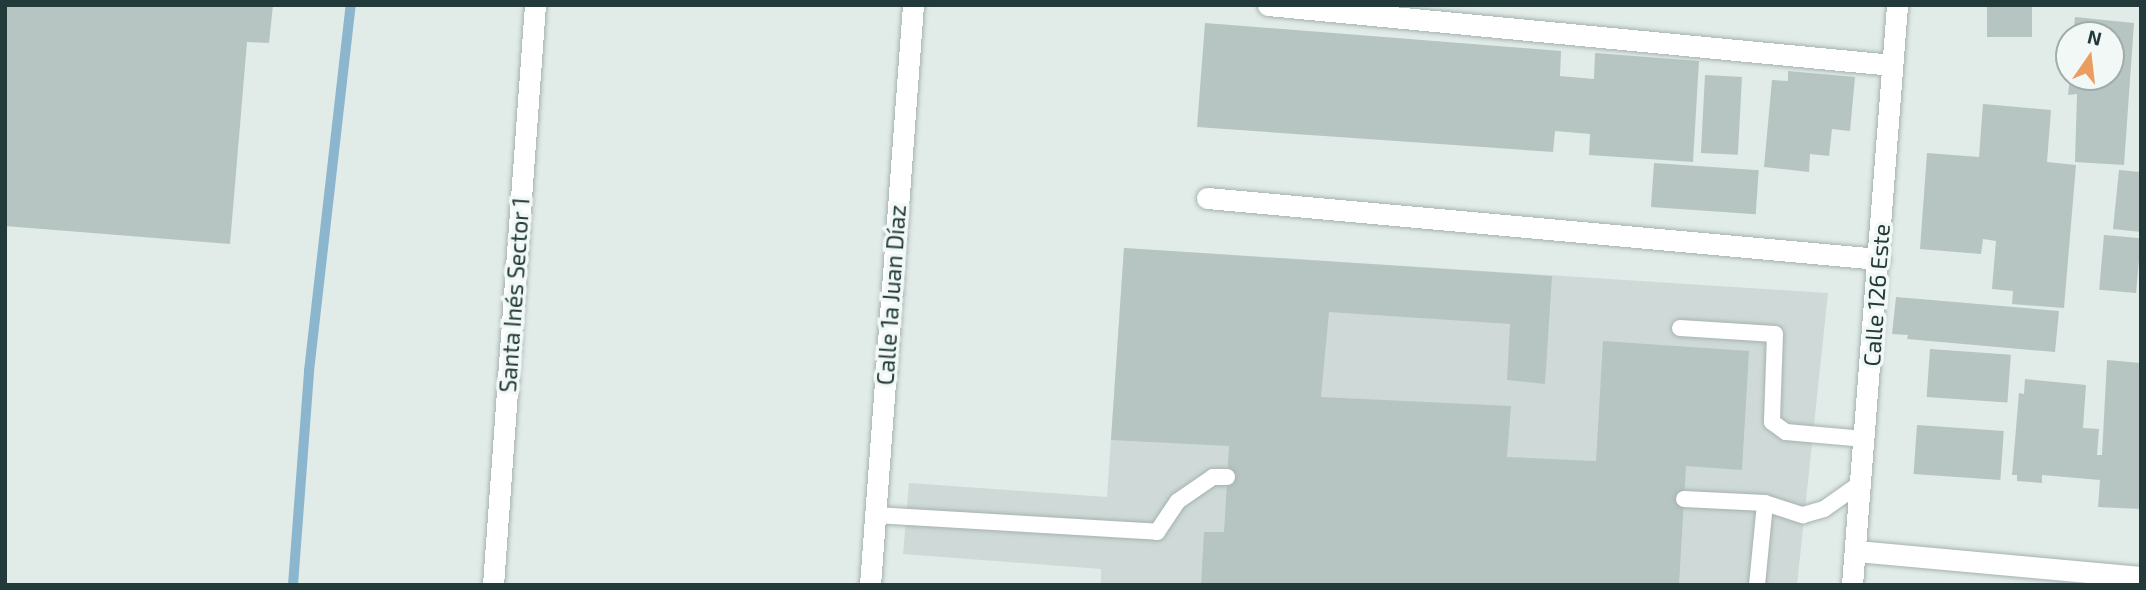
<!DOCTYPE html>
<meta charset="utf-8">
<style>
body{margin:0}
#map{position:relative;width:2146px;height:590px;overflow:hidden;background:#e1ebe8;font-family:"Exo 2",sans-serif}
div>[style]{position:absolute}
.built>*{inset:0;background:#cfdad8}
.stream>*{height:10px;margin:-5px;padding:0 5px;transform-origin:5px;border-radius:5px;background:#8bb6cd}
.building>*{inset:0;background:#b6c5c2;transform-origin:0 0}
.roads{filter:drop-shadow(0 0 2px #a4b2b0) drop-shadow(0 0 2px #a4b2b0)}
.service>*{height:16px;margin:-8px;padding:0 8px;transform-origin:8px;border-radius:8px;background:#fff}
.minor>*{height:21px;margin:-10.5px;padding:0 10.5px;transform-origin:10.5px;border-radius:10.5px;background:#fff}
span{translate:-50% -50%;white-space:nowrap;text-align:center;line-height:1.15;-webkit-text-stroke:7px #f1f8f6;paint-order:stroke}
.street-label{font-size:23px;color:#223a39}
.frame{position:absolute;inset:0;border:7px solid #223a39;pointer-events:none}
.north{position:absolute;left:2055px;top:21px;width:70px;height:70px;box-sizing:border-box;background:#f1f8f6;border:2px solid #9eacaa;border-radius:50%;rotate:14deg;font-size:19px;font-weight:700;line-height:28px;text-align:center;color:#223a39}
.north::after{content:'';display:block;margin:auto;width:24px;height:32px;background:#eb9c5f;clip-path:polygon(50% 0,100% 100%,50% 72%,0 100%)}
</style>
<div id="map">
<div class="built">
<div style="clip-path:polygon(1124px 248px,1828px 293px,1797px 585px,1101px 585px,1101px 569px,903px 554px,909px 483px,1107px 497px)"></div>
</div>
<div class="stream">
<div style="left:293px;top:585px;width:215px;rotate:-85.7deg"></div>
<div style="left:309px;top:371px;width:368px;rotate:-83.5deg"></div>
</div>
<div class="building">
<div style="clip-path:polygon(5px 5px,273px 5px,269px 43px,247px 42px,230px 244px,5px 226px)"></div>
<div style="left:1987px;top:5px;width:45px;height:32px"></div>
<div style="clip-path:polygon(2075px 17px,2134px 23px,2124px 165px,2075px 162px,2077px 94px,2068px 95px,2070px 77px,2111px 77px,2111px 35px,2073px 35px)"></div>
<div style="clip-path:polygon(1205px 23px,1561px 51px,1560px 76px,1594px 79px,1595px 53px,1699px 61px,1693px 162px,1589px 155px,1590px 134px,1555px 131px,1553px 152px,1197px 127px)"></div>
<div style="clip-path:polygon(1788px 71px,1855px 77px,1850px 131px,1832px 129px,1829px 156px,1810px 154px,1809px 172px,1764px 167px,1772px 80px,1788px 81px)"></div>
<div style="left:1705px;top:75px;width:37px;height:78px;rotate:3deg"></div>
<div style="clip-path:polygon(1983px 104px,2051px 110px,2047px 162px,2076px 165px,2064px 308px,2012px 304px,2013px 291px,1992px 289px,1996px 241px,1983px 239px,1981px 254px,1920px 249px,1927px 153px,1979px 157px)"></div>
<div style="left:1654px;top:163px;width:105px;height:44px;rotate:4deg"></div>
<div style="clip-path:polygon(2119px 170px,2141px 172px,2141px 232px,2113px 229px)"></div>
<div style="left:2104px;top:235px;width:37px;height:55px;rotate:5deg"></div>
<div style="clip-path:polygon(1124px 248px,1552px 276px,1545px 384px,1507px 380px,1510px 324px,1329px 312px,1321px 397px,1511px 406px,1507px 457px,1596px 461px,1603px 341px,1749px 351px,1742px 470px,1686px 466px,1679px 585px,1201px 585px,1204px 532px,1224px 532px,1229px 446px,1111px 440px)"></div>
<div style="clip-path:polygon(1896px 297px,2059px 311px,2055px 352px,1907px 339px,1908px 335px,1892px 334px)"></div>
<div style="left:1930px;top:349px;width:81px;height:48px;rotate:4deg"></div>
<div style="clip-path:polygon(2107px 360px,2141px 363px,2141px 509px,2098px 507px,2100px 480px,2042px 475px,2042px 483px,2017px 481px,2017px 475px,2012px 475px,2019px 393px,2024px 394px,2025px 379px,2086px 385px,2083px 428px,2099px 429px,2097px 455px,2102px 455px)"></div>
<div style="left:1917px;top:425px;width:87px;height:49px;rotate:4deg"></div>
</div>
<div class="roads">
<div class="service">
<div style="left:1680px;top:328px;width:95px;rotate:3.6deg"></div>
<div style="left:1775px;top:334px;width:88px;rotate:92deg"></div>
<div style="left:1772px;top:422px;width:17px;rotate:36deg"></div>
<div style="left:1786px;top:432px;width:79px;rotate:5.1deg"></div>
<div style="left:1684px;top:499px;width:81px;rotate:2.8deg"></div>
<div style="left:1765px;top:503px;width:40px;rotate:18deg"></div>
<div style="left:1803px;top:515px;width:22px;rotate:-16deg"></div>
<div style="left:1824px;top:509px;width:45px;rotate:-35.1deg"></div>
<div style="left:875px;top:515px;width:283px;rotate:3.4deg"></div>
<div style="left:1157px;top:532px;width:37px;rotate:-56deg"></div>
<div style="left:1178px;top:501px;width:42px;rotate:-34.4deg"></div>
<div style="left:1213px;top:477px;width:14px"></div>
<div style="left:1757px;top:585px;width:82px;rotate:-84.4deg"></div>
</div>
<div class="minor">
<div style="left:1268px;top:5px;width:627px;rotate:5.49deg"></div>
<div style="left:1207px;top:198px;width:675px;rotate:5.19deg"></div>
<div style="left:1856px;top:551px;width:286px;rotate:5.2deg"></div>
<div style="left:493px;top:585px;width:582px;rotate:-85.86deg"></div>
<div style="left:870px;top:585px;width:582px;rotate:-85.76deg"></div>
<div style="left:1852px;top:585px;width:582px;rotate:-85.56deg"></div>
</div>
</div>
<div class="street-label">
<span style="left:514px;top:295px;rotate:-86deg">Santa Inés Sector 1</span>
<span style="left:891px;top:295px;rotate:-86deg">Calle 1a Juan Díaz</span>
<span style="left:1876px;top:295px;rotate:-86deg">Calle 126 Este</span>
</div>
<div class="frame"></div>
<div class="north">N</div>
</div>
